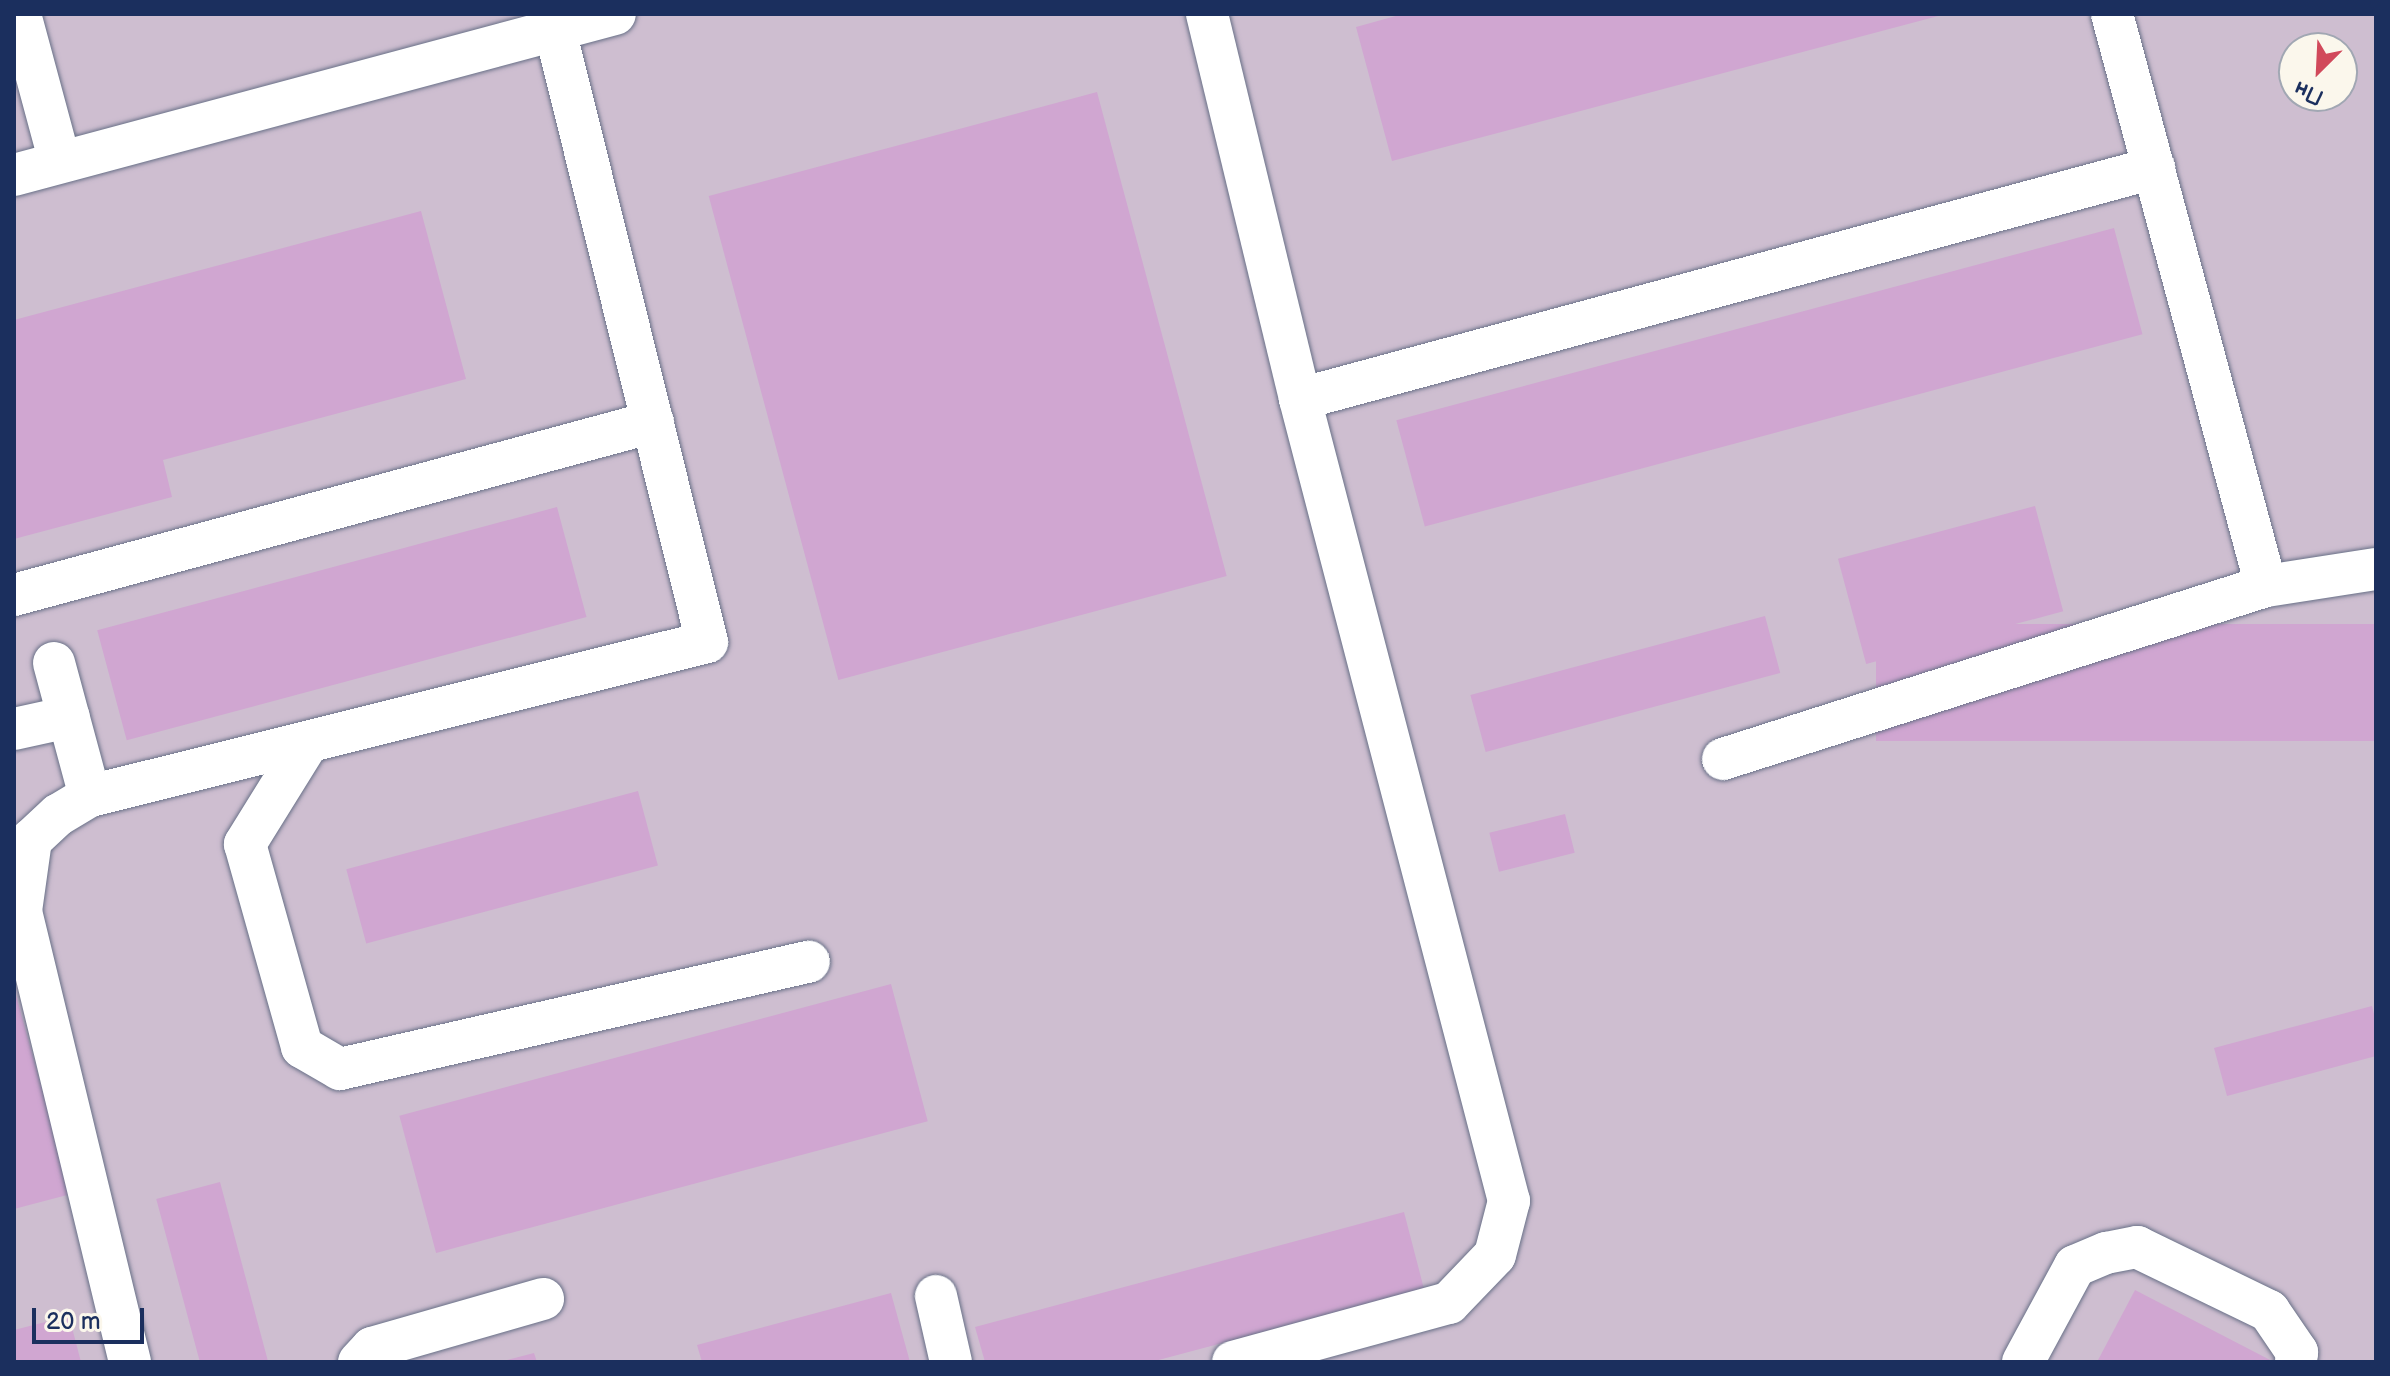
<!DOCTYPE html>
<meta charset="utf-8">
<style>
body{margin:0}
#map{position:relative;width:2390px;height:1376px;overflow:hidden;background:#f7e8d3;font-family:"Balsamiq Sans",sans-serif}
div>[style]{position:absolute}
.industrial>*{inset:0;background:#cebed0}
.building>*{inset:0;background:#d0a6d1;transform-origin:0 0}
.roads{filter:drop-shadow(0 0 2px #687087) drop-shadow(0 0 2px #687087)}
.minor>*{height:42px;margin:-21px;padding:0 21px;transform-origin:21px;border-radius:21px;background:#fff}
span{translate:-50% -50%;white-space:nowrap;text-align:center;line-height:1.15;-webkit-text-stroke:6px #fbf7ec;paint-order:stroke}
.frame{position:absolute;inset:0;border:16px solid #1b2f5e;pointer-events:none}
.north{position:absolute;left:2278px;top:32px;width:80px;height:80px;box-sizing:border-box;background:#fbf7ec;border:2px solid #a1a7b3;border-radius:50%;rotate:204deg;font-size:22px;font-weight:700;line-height:32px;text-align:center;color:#1b2f5e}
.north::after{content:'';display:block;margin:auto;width:28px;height:36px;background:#d1495b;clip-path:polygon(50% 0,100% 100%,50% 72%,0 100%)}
.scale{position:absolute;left:32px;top:1308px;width:112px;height:36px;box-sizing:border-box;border:4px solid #1b2f5e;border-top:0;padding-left:10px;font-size:24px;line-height:28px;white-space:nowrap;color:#1b2f5e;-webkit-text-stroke:6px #fbf7ec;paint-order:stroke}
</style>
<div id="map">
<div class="industrial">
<div style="clip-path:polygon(evenodd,14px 14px,2376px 14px,2376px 1362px,14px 1362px,14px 14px,2294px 48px,2342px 48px,2342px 96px,2294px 96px,2294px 48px)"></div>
</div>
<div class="building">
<div style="clip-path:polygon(1403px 14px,1942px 14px,1942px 15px,1392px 161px,1356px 27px)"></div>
<div style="left:1097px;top:92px;width:501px;height:402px;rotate:75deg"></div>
<div style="clip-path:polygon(421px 211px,466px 379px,163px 460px,172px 497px,14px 539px,14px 320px)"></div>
<div style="left:2114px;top:228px;width:110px;height:743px;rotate:75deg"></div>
<div style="left:2035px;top:506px;width:109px;height:204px;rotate:75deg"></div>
<div style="left:557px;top:507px;width:114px;height:476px;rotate:75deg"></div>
<div style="left:1765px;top:616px;width:59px;height:305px;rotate:75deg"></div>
<div style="left:2376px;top:624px;width:117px;height:500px;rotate:90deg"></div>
<div style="left:638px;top:791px;width:77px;height:302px;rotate:75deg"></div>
<div style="left:1565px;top:814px;width:40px;height:78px;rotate:76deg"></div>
<div style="left:891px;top:984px;width:142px;height:509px;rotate:75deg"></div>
<div style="clip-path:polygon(14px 988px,71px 1194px,14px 1209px)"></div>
<div style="clip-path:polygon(2372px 1006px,2376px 1022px,2376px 1056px,2227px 1096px,2214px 1048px)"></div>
<div style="left:220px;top:1182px;width:186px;height:66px;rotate:75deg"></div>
<div style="clip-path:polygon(1404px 1212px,1424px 1289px,1151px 1362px,985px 1362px,975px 1327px)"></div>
<div style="clip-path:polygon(2135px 1290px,2274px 1362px,2097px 1362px)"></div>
<div style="clip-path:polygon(891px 1293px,910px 1362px,702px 1362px,697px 1345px)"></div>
<div style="clip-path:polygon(69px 1316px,81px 1362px,14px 1362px,14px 1330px)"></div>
<div style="clip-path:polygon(534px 1353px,537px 1362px,503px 1362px,503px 1361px)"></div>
</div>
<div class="roads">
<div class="minor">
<div style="left:20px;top:14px;width:153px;rotate:74.9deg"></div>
<div style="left:1207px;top:14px;width:396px;rotate:76.4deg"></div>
<div style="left:14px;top:175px;width:622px;rotate:-15deg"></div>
<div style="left:2266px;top:586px;width:111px;rotate:-8.8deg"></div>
<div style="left:14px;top:595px;width:662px;rotate:-15.15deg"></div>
<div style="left:54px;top:663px;width:138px;rotate:74.9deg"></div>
<div style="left:14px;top:729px;width:56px;rotate:-12.3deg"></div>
<div style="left:307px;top:744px;width:118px;rotate:121.8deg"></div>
<div style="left:245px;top:844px;width:211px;rotate:74.3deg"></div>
<div style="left:302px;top:1047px;width:44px;rotate:30.1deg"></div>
<div style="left:340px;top:1069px;width:481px;rotate:-12.9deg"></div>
<div style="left:1723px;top:759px;width:570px;rotate:-17.67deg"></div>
<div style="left:2266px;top:586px;width:592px;rotate:-105.07deg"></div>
<div style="left:936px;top:1296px;width:68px;rotate:77.2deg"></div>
<div style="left:130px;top:1362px;width:464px;rotate:-103.6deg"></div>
<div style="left:21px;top:911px;width:72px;rotate:-82deg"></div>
<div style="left:31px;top:840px;width:37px;rotate:-43deg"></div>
<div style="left:58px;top:815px;width:37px;rotate:-31deg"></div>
<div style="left:90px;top:796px;width:636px;rotate:-14.01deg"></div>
<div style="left:707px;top:642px;width:647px;rotate:-103.95deg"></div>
<div style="left:359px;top:1362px;width:19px;rotate:-47deg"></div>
<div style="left:372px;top:1348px;width:178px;rotate:-16deg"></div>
<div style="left:1233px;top:1362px;width:224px;rotate:-15.3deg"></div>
<div style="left:1449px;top:1303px;width:66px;rotate:-46.2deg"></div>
<div style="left:1495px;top:1255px;width:56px;rotate:-75.5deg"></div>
<div style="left:1509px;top:1201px;width:829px;rotate:-104.61deg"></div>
<div style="left:1300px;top:399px;width:885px;rotate:-15.14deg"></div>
<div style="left:2023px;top:1362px;width:109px;rotate:-61.6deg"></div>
<div style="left:2075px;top:1266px;width:34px;rotate:-23deg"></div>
<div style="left:2106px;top:1253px;width:32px;rotate:-11deg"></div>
<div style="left:2137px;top:1247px;width:147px;rotate:25.9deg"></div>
<div style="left:2269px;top:1311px;width:50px;rotate:55.7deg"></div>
<div style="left:2297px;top:1352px;width:10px;rotate:96deg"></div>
</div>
</div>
<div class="frame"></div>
<div class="north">Пн</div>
<div class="scale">20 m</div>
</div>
